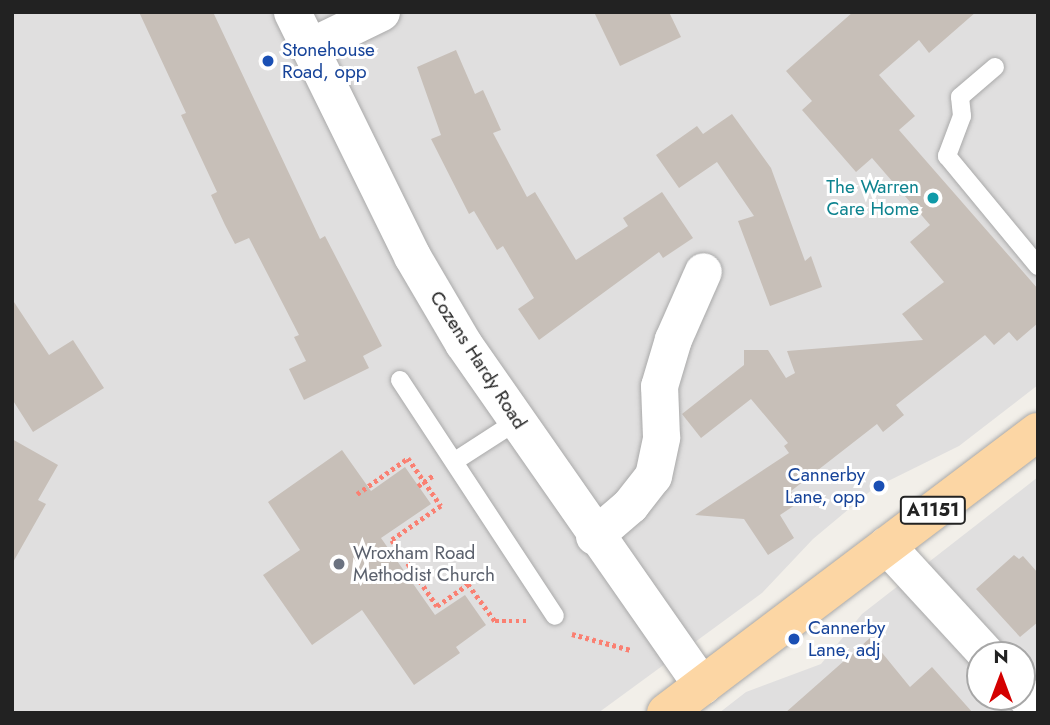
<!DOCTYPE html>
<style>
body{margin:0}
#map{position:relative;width:1050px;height:725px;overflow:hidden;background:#f2efe9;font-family:Jost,sans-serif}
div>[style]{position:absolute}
.residential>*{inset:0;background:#e0dfdf}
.building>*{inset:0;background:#c7bfb8}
.path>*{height:4.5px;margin-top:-2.25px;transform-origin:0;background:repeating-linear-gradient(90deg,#fa8072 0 3.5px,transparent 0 7px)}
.roads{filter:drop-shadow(0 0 2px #a9a9a9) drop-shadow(0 0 2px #a9a9a9)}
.service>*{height:18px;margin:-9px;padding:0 9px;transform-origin:9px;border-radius:9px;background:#fff}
.minor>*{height:37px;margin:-18.5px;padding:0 18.5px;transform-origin:18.5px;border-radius:18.5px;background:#fff}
.primary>*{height:38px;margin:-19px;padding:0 19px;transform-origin:19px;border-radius:19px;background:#fcd6a4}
.dots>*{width:19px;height:19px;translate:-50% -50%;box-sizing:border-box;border:4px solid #fff;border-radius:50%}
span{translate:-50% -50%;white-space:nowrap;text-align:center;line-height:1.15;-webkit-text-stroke:6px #fff;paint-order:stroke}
.shield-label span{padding:2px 5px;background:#fff;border:2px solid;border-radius:5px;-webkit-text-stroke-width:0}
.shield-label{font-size:18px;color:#222;font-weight:700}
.transit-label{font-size:19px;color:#164399}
.left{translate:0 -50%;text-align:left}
.right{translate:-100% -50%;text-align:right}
.culture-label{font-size:19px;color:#0d838f}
.street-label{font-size:19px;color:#222}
.worship-label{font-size:19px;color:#5b616d}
.frame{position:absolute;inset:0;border:14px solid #222;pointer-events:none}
.north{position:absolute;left:966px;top:641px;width:70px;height:70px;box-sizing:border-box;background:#fff;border:2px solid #a7a7a7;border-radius:50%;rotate:0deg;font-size:19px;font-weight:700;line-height:28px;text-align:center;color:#222}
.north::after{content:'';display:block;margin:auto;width:24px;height:32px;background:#d40000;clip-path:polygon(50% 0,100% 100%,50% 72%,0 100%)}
</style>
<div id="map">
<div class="residential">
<div style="clip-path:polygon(12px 12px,1038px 12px,1038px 385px,959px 446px,874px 488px,813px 539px,762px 593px,598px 713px,12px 713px)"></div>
<div style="clip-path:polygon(evenodd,1038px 477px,1038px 713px,719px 713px,746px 692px,821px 664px,862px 614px,1038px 477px,980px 655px,1022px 655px,1022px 697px,980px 697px,980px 655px)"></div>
</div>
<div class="building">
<div style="clip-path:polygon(139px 12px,213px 12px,320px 239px,325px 236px,382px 346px,363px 356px,369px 368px,304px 400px,289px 369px,306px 361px,294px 337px,299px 335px,249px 238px,235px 244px,225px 225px,211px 195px,217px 192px,181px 115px,186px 113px)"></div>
<div style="clip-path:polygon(594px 12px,669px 12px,681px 37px,620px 66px)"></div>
<div style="clip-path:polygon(853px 12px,976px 12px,929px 53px,919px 40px,879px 75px,915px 116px,899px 130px,1038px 289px,1038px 323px,1017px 341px,1009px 332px,994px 345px,985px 335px,896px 405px,904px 415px,883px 432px,877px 424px,791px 491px,798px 503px,780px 515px,794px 538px,768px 555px,744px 519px,695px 515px,789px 453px,784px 446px,788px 443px,751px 399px,701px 438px,682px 414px,744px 365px,744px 350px,768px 350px,786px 378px,795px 373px,787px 351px,923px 340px,902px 314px,944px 282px,910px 242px,930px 225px,872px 158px,856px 172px,802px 110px,812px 101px,786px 71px)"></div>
<div style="clip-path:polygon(456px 50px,475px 94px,483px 90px,501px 130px,493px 133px,527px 197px,535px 192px,576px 260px,628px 226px,623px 218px,662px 192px,693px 238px,663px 258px,659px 252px,539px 340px,518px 309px,534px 298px,503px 246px,497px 250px,474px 211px,469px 214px,431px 139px,441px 135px,417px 67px)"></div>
<div style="clip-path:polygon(732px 114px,771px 168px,805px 261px,811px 256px,822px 287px,770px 306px,738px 221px,754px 216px,717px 162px,679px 188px,656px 155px,697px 126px,703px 134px)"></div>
<div style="clip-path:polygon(12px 299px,49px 355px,73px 340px,104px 388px,33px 432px,12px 399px)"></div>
<div style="clip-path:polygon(12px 439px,58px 465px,38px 500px,46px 504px,12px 564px)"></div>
<div style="clip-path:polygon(342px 450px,371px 491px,405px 467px,431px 504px,381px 538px,435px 615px,465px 595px,486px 625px,456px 647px,460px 653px,414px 685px,362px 610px,312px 645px,263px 575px,300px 550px,268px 502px)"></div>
<div style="clip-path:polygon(1014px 555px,1019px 559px,1023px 556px,1038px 573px,1038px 622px,1020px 637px,976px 589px)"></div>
<div style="clip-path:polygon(870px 638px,910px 687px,932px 667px,973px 713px,785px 713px)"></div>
</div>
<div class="path">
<div style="left:418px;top:486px;width:19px;rotate:-35deg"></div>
<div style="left:357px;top:494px;width:62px;rotate:-35.2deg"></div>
<div style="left:408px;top:458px;width:58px;rotate:55.5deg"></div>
<div style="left:441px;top:506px;width:60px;rotate:145.2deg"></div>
<div style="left:392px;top:540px;width:80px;rotate:55.7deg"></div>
<div style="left:437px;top:606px;width:38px;rotate:-35deg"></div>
<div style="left:468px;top:584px;width:46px;rotate:53.9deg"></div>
<div style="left:495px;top:621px;width:31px"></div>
<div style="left:391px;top:553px;width:8px;rotate:-30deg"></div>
<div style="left:572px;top:634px;width:61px;rotate:15.2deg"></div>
</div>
<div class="roads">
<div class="service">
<div style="left:995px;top:67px;width:46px;rotate:139.4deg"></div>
<div style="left:960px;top:97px;width:19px;rotate:84deg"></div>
<div style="left:962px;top:116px;width:43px;rotate:110.6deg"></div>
<div style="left:947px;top:156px;width:143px;rotate:50.4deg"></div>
<div style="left:400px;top:380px;width:282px;rotate:56.7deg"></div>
<div style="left:455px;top:461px;width:74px;rotate:-32.8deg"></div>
</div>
<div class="minor">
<div style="left:292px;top:12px;width:272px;rotate:63.8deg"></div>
<div style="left:412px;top:256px;width:101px;rotate:59.6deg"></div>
<div style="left:463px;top:343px;width:418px;rotate:55.1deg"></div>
<div style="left:309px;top:47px;width:80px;rotate:-25.9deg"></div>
<div style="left:594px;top:536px;width:48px;rotate:-40.7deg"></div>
<div style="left:630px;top:505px;width:37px;rotate:-52deg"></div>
<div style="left:653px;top:476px;width:40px;rotate:-78deg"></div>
<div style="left:661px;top:437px;width:51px;rotate:-92.2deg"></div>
<div style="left:659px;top:386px;width:49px;rotate:-73.4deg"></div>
<div style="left:673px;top:339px;width:74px;rotate:-66.2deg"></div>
<div style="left:886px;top:545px;width:149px;rotate:47.4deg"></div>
<div style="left:1022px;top:693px;width:23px;rotate:47deg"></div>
</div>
<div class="primary">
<div style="left:666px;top:713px;width:466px;rotate:-37.1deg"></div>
</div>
</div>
<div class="dots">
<div style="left:268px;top:61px;background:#1a4fb4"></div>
<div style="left:933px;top:198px;background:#0f9aa8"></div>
<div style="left:879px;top:486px;background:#1a4fb4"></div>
<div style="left:339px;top:564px;background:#6b7280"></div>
<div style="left:794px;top:639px;background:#1a4fb4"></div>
</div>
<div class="shield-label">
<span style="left:933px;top:510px">A1151</span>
</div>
<div class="transit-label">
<span class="left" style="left:282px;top:61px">Stonehouse<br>Road, opp</span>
<span class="right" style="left:865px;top:486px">Cannerby<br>Lane, opp</span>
<span class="left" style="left:808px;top:639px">Cannerby<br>Lane, adj</span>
</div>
<div class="culture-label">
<span class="right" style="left:919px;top:198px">The Warren<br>Care Home</span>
</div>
<div class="street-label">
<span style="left:478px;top:360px;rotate:57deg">Cozens Hardy Road</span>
</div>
<div class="worship-label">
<span class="left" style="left:353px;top:564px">Wroxham Road<br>Methodist Church</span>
</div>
<div class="frame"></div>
<div class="north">N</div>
</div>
